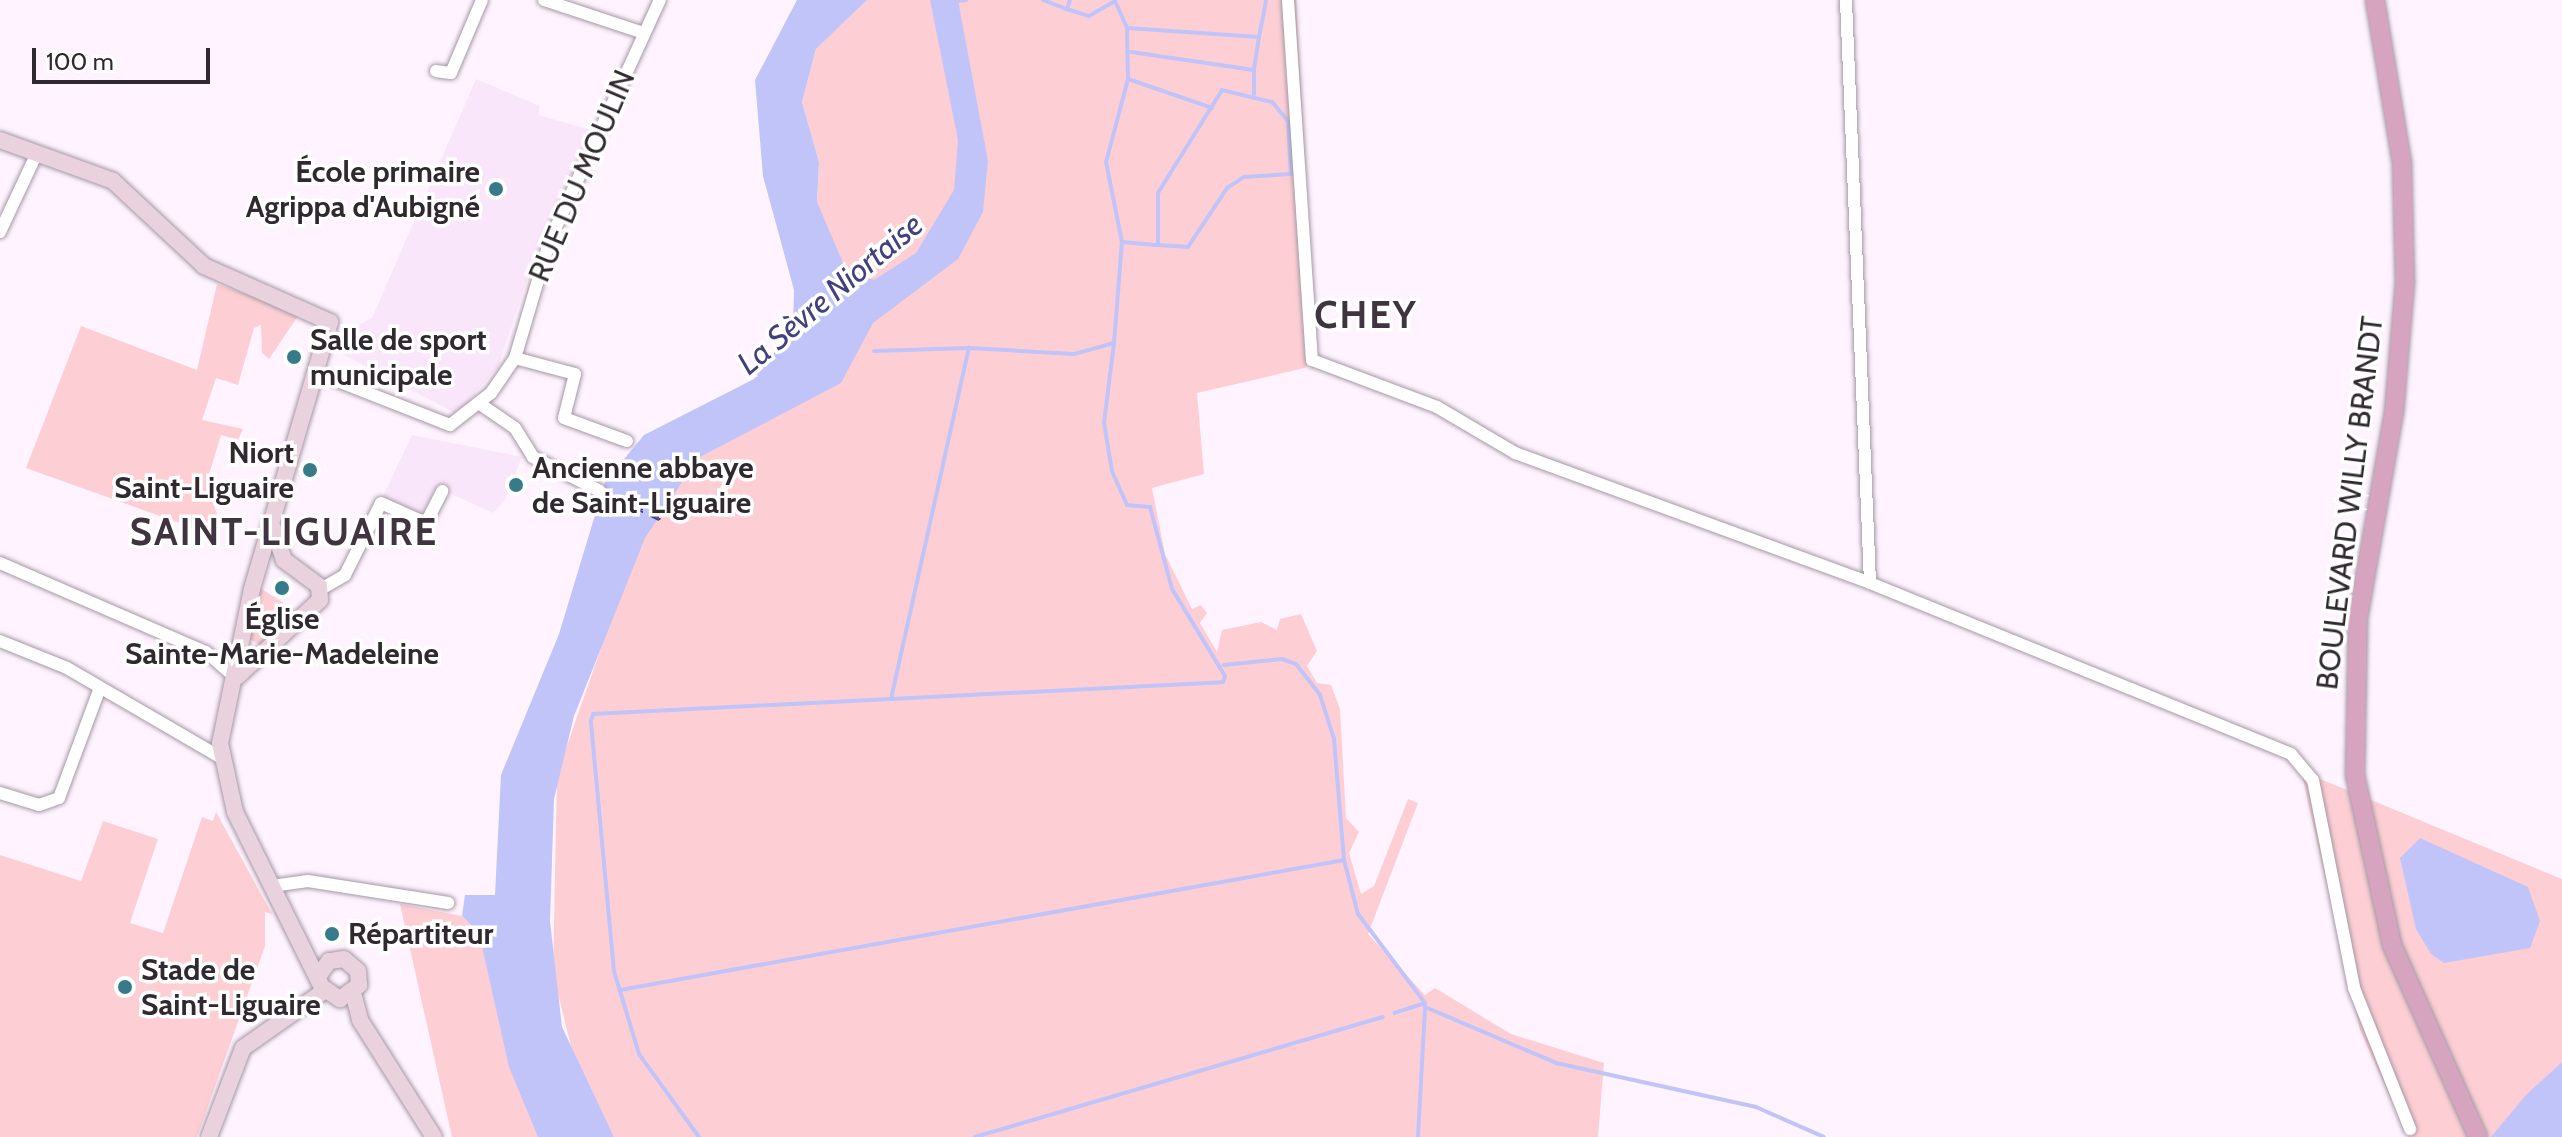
<!DOCTYPE html>
<meta charset="utf-8">
<style>
body{margin:0}
#map{position:relative;width:2562px;height:1137px;overflow:hidden;background:#fff3ff;font-family:Cabin,sans-serif}
div>[style]{position:absolute}
.built>*{inset:0;background:#fae6fa}
.green>*{inset:0;background:#fdcfd4}
.water>*{inset:0;background:#c0c4f8}
.stream>*{height:4px;margin:-2px;padding:0 2px;transform-origin:2px;border-radius:2px;background:#c0c4f8}
.ferry>*{height:2px;margin-top:-1px;transform-origin:0;background:repeating-linear-gradient(90deg,#42417f 0 10px,transparent 0 18px)}
.roads{filter:drop-shadow(0 0 2px #a598a5) drop-shadow(0 0 2px #a598a5)}
.street>*{height:12px;margin:-6px;padding:0 6px;transform-origin:6px;border-radius:6px;background:#fff}
.secondary>*{height:16px;margin:-8px;padding:0 8px;transform-origin:8px;border-radius:8px;background:#ead1de}
.primary>*{height:18px;margin:-9px;padding:0 9px;transform-origin:9px;border-radius:9px;background:#d6a4be}
.dots>*{width:22px;height:22px;translate:-50% -50%;box-sizing:border-box;border:4px solid #fff;border-radius:50%}
span{translate:-50% -50%;white-space:nowrap;text-align:center;line-height:1.15;-webkit-text-stroke:7px #fff;paint-order:stroke}
.poi-label{font-size:30px;color:#302a30;font-weight:700}
.right{translate:-100% -50%;text-align:right}
.left{translate:0 -50%;text-align:left}
.street-label{font-size:30px;color:#302a30}
.water-label{font-size:32px;color:#42417f;font-style:italic}
.district-label{font-size:38px;color:#3f343f;font-weight:700;letter-spacing:2px}
.scale{position:absolute;left:32px;top:48px;width:178px;height:36px;box-sizing:border-box;border:4px solid #302a30;border-top:0;padding-left:10px;font-size:24px;line-height:28px;white-space:nowrap;color:#302a30;-webkit-text-stroke:6px #fff;paint-order:stroke}
</style>
<div id="map">
<div class="built">
<div style="clip-path:polygon(476px 79px,540px 106px,538px 115px,591px 130px,538px 247px,498px 367px,457px 414px,335px 350px,343px 333px,372px 318px)"></div>
<div style="clip-path:polygon(412px 435px,522px 457px,505px 500px,493px 513px,436px 487px,422px 516px,382px 498px)"></div>
</div>
<div class="green">
<div style="clip-path:polygon(867px 0,1296px 0,1316px 356px,1305px 368px,1197px 393px,1204px 474px,1152px 488px,1165px 554px,1192px 609px,1201px 605px,1207px 613px,1200px 623px,1217px 652px,1222px 630px,1261px 622px,1277px 630px,1280px 619px,1301px 614px,1317px 651px,1307px 666px,1317px 683px,1331px 685px,1340px 709px,1346px 818px,1359px 832px,1349px 853px,1361px 894px,1374px 886px,1408px 799px,1418px 803px,1368px 934px,1425px 995px,1435px 988px,1511px 1034px,1604px 1063px,1598px 1137px,614px 1137px,576px 1066px,553px 974px,557px 774px,663px 471px,840px 383px,854px 275px,830px 246px,817px 202px,819px 162px,802px 102px,816px 49px)"></div>
<div style="clip-path:polygon(217px 284px,300px 313px,269px 359px,262px 353px,261px 325px,254px 328px,238px 385px,216px 378px,202px 420px,243px 429px,238px 440px,221px 435px,206px 484px,217px 514px,213px 535px,26px 468px,81px 326px,197px 370px)"></div>
<div style="clip-path:polygon(260px 588px,295px 610px,260px 645px,246px 637px)"></div>
<div style="clip-path:polygon(2301px 771px,2562px 879px,2562px 1137px,2408px 1137px,2360px 1030px)"></div>
<div style="clip-path:polygon(216px 812px,272px 914px,265px 912px,265px 946px,197px 1137px,0 1137px,0 855px,81px 881px,103px 821px,158px 839px,130px 923px,163px 933px,202px 817px,213px 821px)"></div>
<div style="clip-path:polygon(400px 904px,462px 916px,479px 933px,538px 1137px,452px 1137px)"></div>
</div>
<div class="water">
<div style="clip-path:polygon(797px 0,867px 0,816px 49px,802px 102px,819px 162px,817px 202px,844px 265px,874px 280px,916px 253px,954px 190px,958px 140px,930px 0,958px 0,988px 161px,983px 212px,958px 259px,873px 323px,841px 383px,698px 458px,645px 538px,574px 716px,554px 799px,550px 921px,562px 1027px,614px 1137px,538px 1137px,509px 1067px,479px 933px,462px 916px,465px 895px,495px 895px,501px 775px,559px 634px,605px 482px,644px 435px,754px 379px,793px 328px,794px 290px,763px 176px,755px 80px)"></div>
<div style="clip-path:polygon(2420px 838px,2528px 887px,2540px 921px,2530px 948px,2444px 963px,2431px 954px,2416px 929px,2400px 858px)"></div>
<div style="clip-path:polygon(2562px 1062px,2562px 1137px,2491px 1137px,2526px 1095px)"></div>
</div>
<div class="stream">
<div style="left:1043px;top:0;width:26px;rotate:21deg"></div>
<div style="left:1070px;top:0;width:9px;rotate:108deg"></div>
<div style="left:1067px;top:9px;width:23px;rotate:18deg"></div>
<div style="left:1089px;top:16px;width:30px;rotate:-30deg"></div>
<div style="left:1115px;top:1px;width:30px;rotate:66deg"></div>
<div style="left:1127px;top:28px;width:51px;rotate:88.9deg"></div>
<div style="left:1128px;top:79px;width:86px;rotate:104.8deg"></div>
<div style="left:1106px;top:162px;width:82px;rotate:78.7deg"></div>
<div style="left:952px;top:2px;width:14px;rotate:-8deg"></div>
<div style="left:1127px;top:28px;width:132px;rotate:3.9deg"></div>
<div style="left:1259px;top:37px;width:33px;rotate:99deg"></div>
<div style="left:1259px;top:37px;width:38px;rotate:-79deg"></div>
<div style="left:1131px;top:52px;width:124px;rotate:8.3deg"></div>
<div style="left:1254px;top:70px;width:24px;rotate:90deg"></div>
<div style="left:1128px;top:79px;width:89px;rotate:19deg"></div>
<div style="left:1114px;top:343px;width:101px;rotate:-85.5deg"></div>
<div style="left:1122px;top:242px;width:36px;rotate:5deg"></div>
<div style="left:1158px;top:245px;width:30px;rotate:4deg"></div>
<div style="left:1188px;top:247px;width:71px;rotate:-56.5deg"></div>
<div style="left:1227px;top:188px;width:20px;rotate:-33deg"></div>
<div style="left:1244px;top:177px;width:47px;rotate:-3.7deg"></div>
<div style="left:1291px;top:174px;width:53px;rotate:-93.2deg"></div>
<div style="left:1288px;top:121px;width:25px;rotate:-130deg"></div>
<div style="left:1272px;top:102px;width:51px;rotate:-166.5deg"></div>
<div style="left:1222px;top:90px;width:121px;rotate:121.9deg"></div>
<div style="left:1158px;top:193px;width:52px;rotate:90deg"></div>
<div style="left:1224px;top:665px;width:58px;rotate:-5.9deg"></div>
<div style="left:1282px;top:659px;width:15px;rotate:20deg"></div>
<div style="left:1296px;top:664px;width:39px;rotate:52deg"></div>
<div style="left:1320px;top:695px;width:46px;rotate:72.3deg"></div>
<div style="left:1334px;top:739px;width:121px;rotate:85.3deg"></div>
<div style="left:1344px;top:860px;width:56px;rotate:75.5deg"></div>
<div style="left:1358px;top:914px;width:111px;rotate:53deg"></div>
<div style="left:1425px;top:1003px;width:32px;rotate:162deg"></div>
<div style="left:891px;top:699px;width:332px;rotate:-2.9deg"></div>
<div style="left:1223px;top:682px;width:6px;rotate:-72deg"></div>
<div style="left:1225px;top:676px;width:102px;rotate:-121.3deg"></div>
<div style="left:1172px;top:589px;width:85px;rotate:-105deg"></div>
<div style="left:1150px;top:507px;width:23px;rotate:-175deg"></div>
<div style="left:1127px;top:505px;width:37px;rotate:-114deg"></div>
<div style="left:1112px;top:471px;width:49px;rotate:-99.5deg"></div>
<div style="left:1104px;top:423px;width:81px;rotate:-82.9deg"></div>
<div style="left:1114px;top:343px;width:41px;rotate:164.6deg"></div>
<div style="left:1074px;top:354px;width:105px;rotate:-176.7deg"></div>
<div style="left:620px;top:990px;width:736px;rotate:-10.18deg"></div>
<div style="left:699px;top:1137px;width:102px;rotate:-125.9deg"></div>
<div style="left:639px;top:1054px;width:87px;rotate:-106.8deg"></div>
<div style="left:614px;top:971px;width:251px;rotate:-95.3deg"></div>
<div style="left:591px;top:721px;width:7px;rotate:-74deg"></div>
<div style="left:593px;top:714px;width:298px;rotate:-2.9deg"></div>
<div style="left:891px;top:699px;width:360px;rotate:-77.5deg"></div>
<div style="left:969px;top:348px;width:95px;rotate:178.2deg"></div>
<div style="left:975px;top:1137px;width:425px;rotate:-16.4deg"></div>
<div style="left:1418px;top:1137px;width:130px;rotate:-86.9deg"></div>
<div style="left:1425px;top:1007px;width:142px;rotate:23.1deg"></div>
<div style="left:1556px;top:1063px;width:205px;rotate:12.4deg"></div>
<div style="left:1756px;top:1107px;width:74px;rotate:23.8deg"></div>
</div>
<div class="ferry">
<div style="left:601px;top:490px;width:65px;rotate:25.4deg"></div>
<div style="left:660px;top:518px;width:2px;rotate:117deg"></div>
<div style="left:659px;top:520px;width:66px;rotate:-153.8deg"></div>
<div style="left:600px;top:491px;width:1px;rotate:-45deg"></div>
</div>
<div class="roads">
<div class="street">
<div style="left:544px;top:0;width:105px;rotate:18.3deg"></div>
<div style="left:1288px;top:0;width:361px;rotate:86.2deg"></div>
<div style="left:1312px;top:360px;width:134px;rotate:20.6deg"></div>
<div style="left:1437px;top:407px;width:91px;rotate:30.5deg"></div>
<div style="left:1515px;top:453px;width:378px;rotate:20.1deg"></div>
<div style="left:1870px;top:583px;width:454px;rotate:22.1deg"></div>
<div style="left:2291px;top:754px;width:34px;rotate:50deg"></div>
<div style="left:2313px;top:780px;width:212px;rotate:78.8deg"></div>
<div style="left:2354px;top:988px;width:152px;rotate:68.3deg"></div>
<div style="left:1846px;top:0;width:583px;rotate:87.64deg"></div>
<div style="left:436px;top:71px;width:15px;rotate:8deg"></div>
<div style="left:451px;top:73px;width:79px;rotate:-67deg"></div>
<div style="left:0;top:232px;width:85px;rotate:-64.9deg"></div>
<div style="left:515px;top:358px;width:62px;rotate:14.9deg"></div>
<div style="left:575px;top:374px;width:45px;rotate:104deg"></div>
<div style="left:564px;top:418px;width:67px;rotate:20.1deg"></div>
<div style="left:317px;top:373px;width:143px;rotate:21.4deg"></div>
<div style="left:450px;top:425px;width:52px;rotate:-38deg"></div>
<div style="left:491px;top:393px;width:42px;rotate:-55.6deg"></div>
<div style="left:515px;top:358px;width:123px;rotate:-73.5deg"></div>
<div style="left:550px;top:240px;width:264px;rotate:-65.4deg"></div>
<div style="left:480px;top:404px;width:42px;rotate:34.4deg"></div>
<div style="left:515px;top:428px;width:34px;rotate:58deg"></div>
<div style="left:533px;top:457px;width:75px;rotate:26.9deg"></div>
<div style="left:0;top:563px;width:224px;rotate:23.4deg"></div>
<div style="left:206px;top:652px;width:40px;rotate:41deg"></div>
<div style="left:321px;top:589px;width:28px;rotate:-30deg"></div>
<div style="left:345px;top:575px;width:80px;rotate:-63.4deg"></div>
<div style="left:381px;top:503px;width:49px;rotate:24deg"></div>
<div style="left:426px;top:523px;width:36px;rotate:-63deg"></div>
<div style="left:0;top:641px;width:72px;rotate:21.9deg"></div>
<div style="left:67px;top:668px;width:177px;rotate:30.2deg"></div>
<div style="left:0;top:793px;width:41px;rotate:17.1deg"></div>
<div style="left:39px;top:805px;width:21px;rotate:-19deg"></div>
<div style="left:59px;top:798px;width:117px;rotate:-69.6deg"></div>
<div style="left:272px;top:886px;width:36px;rotate:-8deg"></div>
<div style="left:308px;top:881px;width:142px;rotate:8.9deg"></div>
</div>
<div class="secondary">
<div style="left:0;top:140px;width:120px;rotate:19.9deg"></div>
<div style="left:113px;top:181px;width:125px;rotate:43deg"></div>
<div style="left:204px;top:266px;width:138px;rotate:24deg"></div>
<div style="left:330px;top:322px;width:278px;rotate:106.3deg"></div>
<div style="left:252px;top:589px;width:157px;rotate:101.7deg"></div>
<div style="left:220px;top:743px;width:71px;rotate:77.7deg"></div>
<div style="left:235px;top:812px;width:195px;rotate:63.6deg"></div>
<div style="left:322px;top:987px;width:22px;rotate:34deg"></div>
<div style="left:340px;top:999px;width:24px;rotate:-36deg"></div>
<div style="left:359px;top:985px;width:14px;rotate:-94deg"></div>
<div style="left:358px;top:971px;width:18px;rotate:-139deg"></div>
<div style="left:344px;top:959px;width:15px;rotate:172deg"></div>
<div style="left:329px;top:961px;width:16px;rotate:125deg"></div>
<div style="left:237px;top:677px;width:113px;rotate:-42.9deg"></div>
<div style="left:320px;top:600px;width:14px;rotate:-94deg"></div>
<div style="left:319px;top:586px;width:44px;rotate:-143.4deg"></div>
<div style="left:284px;top:560px;width:34px;rotate:-109deg"></div>
<div style="left:353px;top:993px;width:28px;rotate:75deg"></div>
<div style="left:360px;top:1020px;width:138px;rotate:57.7deg"></div>
<div style="left:209px;top:1137px;width:95px;rotate:-69.1deg"></div>
<div style="left:243px;top:1048px;width:99px;rotate:-35.1deg"></div>
</div>
<div class="primary">
<div style="left:2375px;top:0;width:165px;rotate:80.6deg"></div>
<div style="left:2402px;top:163px;width:119px;rotate:88.6deg"></div>
<div style="left:2405px;top:282px;width:130px;rotate:94.8deg"></div>
<div style="left:2394px;top:412px;width:209px;rotate:99.9deg"></div>
<div style="left:2358px;top:618px;width:157px;rotate:91.1deg"></div>
<div style="left:2355px;top:775px;width:174px;rotate:77.7deg"></div>
<div style="left:2392px;top:945px;width:210px;rotate:65.9deg"></div>
</div>
</div>
<div class="dots">
<div style="left:496px;top:189px;background:#377b8a"></div>
<div style="left:294px;top:357px;background:#377b8a"></div>
<div style="left:310px;top:470px;background:#377b8a"></div>
<div style="left:516px;top:485px;background:#377b8a"></div>
<div style="left:282px;top:588px;background:#377b8a"></div>
<div style="left:332px;top:934px;background:#377b8a"></div>
<div style="left:125px;top:987px;background:#377b8a"></div>
</div>
<div class="poi-label">
<span class="right" style="left:480px;top:189px">École primaire<br>Agrippa d'Aubigné</span>
<span class="left" style="left:310px;top:357px">Salle de sport<br>municipale</span>
<span class="right" style="left:294px;top:470px">Niort<br>Saint-Liguaire</span>
<span class="left" style="left:532px;top:485px">Ancienne abbaye<br>de Saint-Liguaire</span>
<span style="left:282px;top:636px">Église<br>Sainte-Marie-Madeleine</span>
<span class="left" style="left:348px;top:934px">Répartiteur</span>
<span class="left" style="left:141px;top:987px">Stade de<br>Saint-Liguaire</span>
</div>
<div class="street-label">
<span style="left:582px;top:176px;rotate:-67deg">RUE DU MOULIN</span>
<span style="left:2350px;top:503px;rotate:-83deg">BOULEVARD WILLY BRANDT</span>
</div>
<div class="water-label">
<span style="left:830px;top:294px;rotate:-40deg">La Sèvre Niortaise</span>
</div>
<div class="district-label">
<span style="left:1366px;top:315px">CHEY</span>
<span style="left:284px;top:532px">SAINT-LIGUAIRE</span>
</div>
<div class="scale">100 m</div>
</div>
